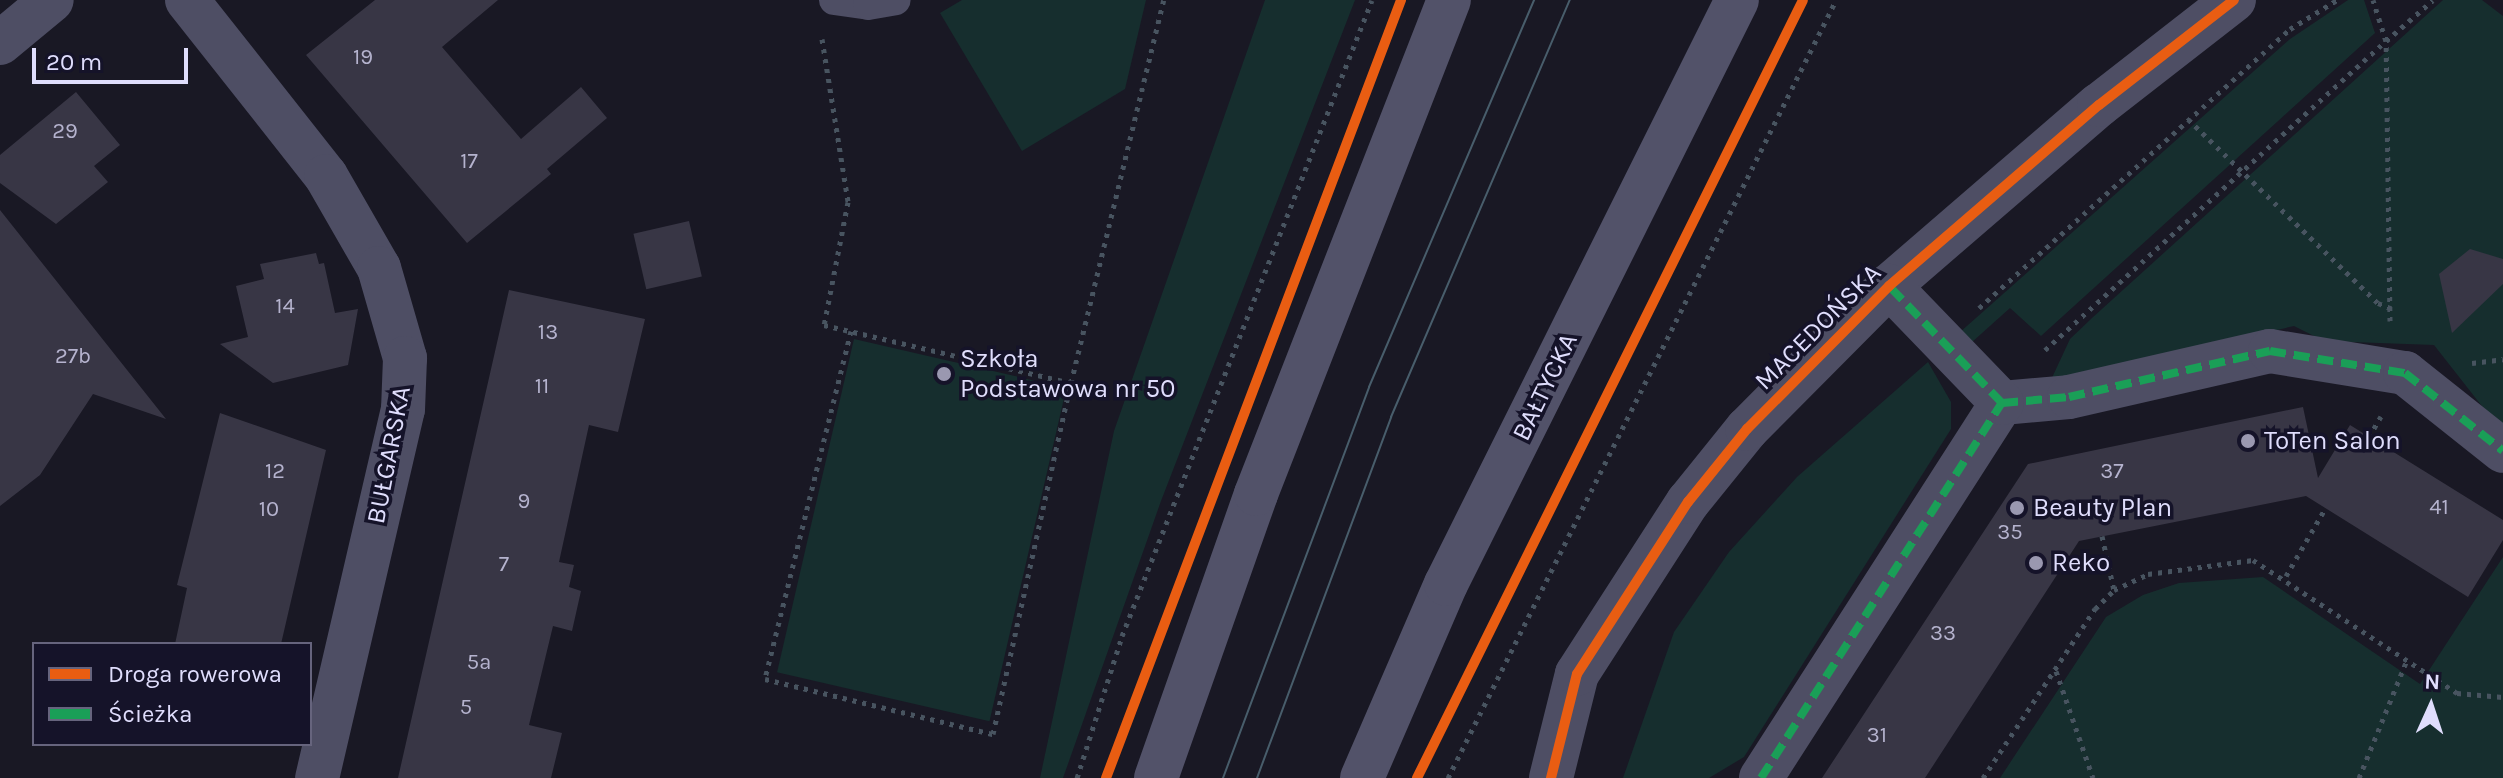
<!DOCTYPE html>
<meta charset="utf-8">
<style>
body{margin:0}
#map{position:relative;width:2503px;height:778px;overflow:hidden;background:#191824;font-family:Karla,sans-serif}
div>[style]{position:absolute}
.green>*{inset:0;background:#162e2e;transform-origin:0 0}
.building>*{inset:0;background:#383645;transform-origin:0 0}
.path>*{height:5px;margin-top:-2.5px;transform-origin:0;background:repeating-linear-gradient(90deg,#485460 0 4px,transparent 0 10px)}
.lane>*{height:30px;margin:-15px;padding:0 15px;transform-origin:15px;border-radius:15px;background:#4e4e64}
.street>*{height:44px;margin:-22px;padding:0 22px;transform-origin:22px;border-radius:22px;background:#4e4e64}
.secondary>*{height:44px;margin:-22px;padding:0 22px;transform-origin:22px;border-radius:22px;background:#525269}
.tram>*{height:2px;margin:-1px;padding:0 1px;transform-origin:1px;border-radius:1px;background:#485d6b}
.quiet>*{height:8px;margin-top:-4px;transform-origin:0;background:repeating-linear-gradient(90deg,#1a9f57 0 16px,transparent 0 24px)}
.cycleway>*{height:10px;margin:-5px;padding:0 5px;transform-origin:5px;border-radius:5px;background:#e95d12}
.dots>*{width:22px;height:22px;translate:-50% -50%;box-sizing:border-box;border:4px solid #151329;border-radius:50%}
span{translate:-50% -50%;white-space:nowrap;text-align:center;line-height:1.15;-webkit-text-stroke:7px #151329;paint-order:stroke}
.number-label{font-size:22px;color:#b5b3ce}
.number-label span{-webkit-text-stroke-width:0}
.street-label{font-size:26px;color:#dfddfc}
.poi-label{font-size:26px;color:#dfddfc}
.left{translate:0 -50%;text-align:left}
.legend{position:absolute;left:32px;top:642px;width:280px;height:104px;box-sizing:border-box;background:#151329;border:2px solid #66647d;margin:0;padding:10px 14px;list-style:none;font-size:24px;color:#dfddfc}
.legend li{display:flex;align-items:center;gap:16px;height:40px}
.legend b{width:40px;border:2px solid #66647d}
.north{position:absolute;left:2391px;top:666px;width:80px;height:80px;-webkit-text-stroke:6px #151329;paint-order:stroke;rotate:3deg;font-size:22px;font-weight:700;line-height:32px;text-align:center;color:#dfddfc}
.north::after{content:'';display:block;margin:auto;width:28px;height:36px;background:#dfddfc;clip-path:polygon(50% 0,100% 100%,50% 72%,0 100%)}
.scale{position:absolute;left:32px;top:48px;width:156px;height:36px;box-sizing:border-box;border:4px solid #dfddfc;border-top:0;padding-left:10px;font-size:24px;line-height:28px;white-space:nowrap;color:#dfddfc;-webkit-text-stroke:6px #151329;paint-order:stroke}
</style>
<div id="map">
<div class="green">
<div style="clip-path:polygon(962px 0,1146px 0,1125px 89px,1022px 151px,940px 13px)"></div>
<div style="clip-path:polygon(1265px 0,1355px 0,1161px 501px,1063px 778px,1040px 778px,1114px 431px)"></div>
<div style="clip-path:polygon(2348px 0,2364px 0,2375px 33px,2041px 336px,2010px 308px,1971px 343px,1959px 333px,2290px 39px)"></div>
<div style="clip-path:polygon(2443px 0,2482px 0,2503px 16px,2503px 433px,2434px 345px,2324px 341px,2294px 326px,2050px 382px,2070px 339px,2092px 318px)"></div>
<div style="left:854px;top:339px;width:218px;height:342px;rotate:13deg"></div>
<div style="clip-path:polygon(1928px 362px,1951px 402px,1951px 429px,1744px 757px,1709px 778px,1623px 778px,1674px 632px,1729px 552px,1797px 477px)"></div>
<div style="clip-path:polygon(2503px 557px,2503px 778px,2000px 778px,2106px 617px,2143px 595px,2179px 583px,2263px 577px,2420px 684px)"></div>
</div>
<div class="building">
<div style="clip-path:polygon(375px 0,498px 0,442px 47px,521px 139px,581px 87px,607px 118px,547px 169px,551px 174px,467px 243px,306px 55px)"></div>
<div style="clip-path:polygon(76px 92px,120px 145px,94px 166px,108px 182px,56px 224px,0 183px,0 155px)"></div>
<div style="clip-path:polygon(0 210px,166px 419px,93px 394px,40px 475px,0 506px)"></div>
<div style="left:689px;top:221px;width:57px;height:57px;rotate:77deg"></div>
<div style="clip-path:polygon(2470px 249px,2503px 259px,2503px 284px,2452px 333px,2439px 274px)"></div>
<div style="clip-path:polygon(316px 253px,319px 264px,324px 263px,335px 313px,358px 309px,348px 365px,273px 383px,220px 344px,248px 337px,236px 286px,264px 279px,260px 264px)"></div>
<div style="clip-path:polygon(509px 290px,645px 319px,618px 432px,589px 425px,559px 562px,574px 565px,569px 587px,581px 591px,572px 631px,553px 626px,529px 725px,562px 733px,551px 778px,398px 778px)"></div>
<div style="clip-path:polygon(2303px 407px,2318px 478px,2350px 425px,2503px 520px,2503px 540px,2468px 597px,2306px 496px,2079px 541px,1925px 778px,1822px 778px,2028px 464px)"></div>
<div style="clip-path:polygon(220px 413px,326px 450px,281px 644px,175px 644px,187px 588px,177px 585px)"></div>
</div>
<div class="path">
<div style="left:822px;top:39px;width:165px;rotate:80.9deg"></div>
<div style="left:848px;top:202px;width:125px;rotate:101deg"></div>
<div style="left:824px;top:325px;width:254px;rotate:13.2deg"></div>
<div style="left:1071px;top:383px;width:394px;rotate:-76.4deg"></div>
<div style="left:2188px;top:119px;width:264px;rotate:44.1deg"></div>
<div style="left:2378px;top:303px;width:16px;rotate:22deg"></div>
<div style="left:1979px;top:308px;width:418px;rotate:-41.9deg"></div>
<div style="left:2290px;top:29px;width:55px;rotate:-31.7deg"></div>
<div style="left:2390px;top:321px;width:280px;rotate:-90.8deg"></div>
<div style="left:2386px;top:41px;width:62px;rotate:-41.1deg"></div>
<div style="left:851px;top:331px;width:358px;rotate:103.9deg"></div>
<div style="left:765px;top:679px;width:235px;rotate:13.6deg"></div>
<div style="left:993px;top:734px;width:360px;rotate:-77.5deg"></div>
<div style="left:2045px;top:350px;width:460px;rotate:-42.2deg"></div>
<div style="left:2386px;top:41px;width:43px;rotate:-107.6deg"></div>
<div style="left:2472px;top:363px;width:31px;rotate:-7deg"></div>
<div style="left:2369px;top:437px;width:24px;rotate:-60deg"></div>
<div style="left:2102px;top:536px;width:55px;rotate:77.5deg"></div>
<div style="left:2286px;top:576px;width:78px;rotate:-59.8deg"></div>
<div style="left:2056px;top:671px;width:113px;rotate:70.9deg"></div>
<div style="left:1077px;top:778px;width:149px;rotate:-72.4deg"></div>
<div style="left:1122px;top:636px;width:683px;rotate:-68.54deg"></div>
<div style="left:1448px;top:778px;width:869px;rotate:-63.49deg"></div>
<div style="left:1983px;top:778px;width:203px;rotate:-56.5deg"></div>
<div style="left:2095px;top:609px;width:27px;rotate:-45deg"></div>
<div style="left:2114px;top:590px;width:38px;rotate:-25deg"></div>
<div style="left:2148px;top:574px;width:106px;rotate:-7.6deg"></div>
<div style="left:2253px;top:560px;width:244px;rotate:33.1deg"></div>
<div style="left:2457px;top:693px;width:46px;rotate:5deg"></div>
<div style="left:2359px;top:778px;width:127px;rotate:-67.9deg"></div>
</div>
<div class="lane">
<div style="left:834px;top:0;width:34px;rotate:8deg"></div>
<div style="left:868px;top:5px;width:28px;rotate:-10deg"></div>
</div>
<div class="street">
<div style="left:187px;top:0;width:224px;rotate:51.7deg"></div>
<div style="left:326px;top:176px;width:106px;rotate:60.1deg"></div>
<div style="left:379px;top:268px;width:94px;rotate:73.9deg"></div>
<div style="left:405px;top:358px;width:51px;rotate:92.2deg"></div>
<div style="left:403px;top:409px;width:379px;rotate:103.1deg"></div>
<div style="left:0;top:43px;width:67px;rotate:-39.6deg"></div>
<div style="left:2002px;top:403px;width:67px;rotate:-5.1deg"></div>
<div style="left:2069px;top:397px;width:206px;rotate:-12.9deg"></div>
<div style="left:2270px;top:351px;width:137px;rotate:9.3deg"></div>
<div style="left:2405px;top:373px;width:125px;rotate:38.5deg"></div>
<div style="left:1551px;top:778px;width:107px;rotate:-76deg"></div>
<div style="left:1577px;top:674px;width:205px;rotate:-57.2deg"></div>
<div style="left:1688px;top:502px;width:94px;rotate:-51.1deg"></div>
<div style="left:1747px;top:429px;width:202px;rotate:-45.2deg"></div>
<div style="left:1889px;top:286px;width:277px;rotate:-40.8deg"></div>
<div style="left:2099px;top:105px;width:171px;rotate:-37.9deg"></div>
<div style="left:1761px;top:778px;width:446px;rotate:-57.3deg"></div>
<div style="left:2002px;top:403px;width:163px;rotate:-134deg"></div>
</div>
<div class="secondary">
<div style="left:1156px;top:778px;width:301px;rotate:-70.6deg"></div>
<div style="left:1256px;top:494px;width:530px;rotate:-68.66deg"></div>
<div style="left:1362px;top:778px;width:211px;rotate:-66.6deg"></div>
<div style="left:1446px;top:584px;width:652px;rotate:-63.51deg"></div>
</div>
<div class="tram">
<div style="left:1223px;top:778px;width:417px;rotate:-69.5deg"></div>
<div style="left:1369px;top:387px;width:421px;rotate:-66.9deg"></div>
<div style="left:1257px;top:778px;width:385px;rotate:-69.6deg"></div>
<div style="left:1391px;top:417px;width:454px;rotate:-66.8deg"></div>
</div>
<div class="quiet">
<div style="left:2002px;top:403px;width:67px;rotate:-5.1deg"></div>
<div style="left:2069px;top:397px;width:206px;rotate:-12.9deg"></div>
<div style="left:2270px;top:351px;width:137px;rotate:9.3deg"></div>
<div style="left:2405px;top:373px;width:125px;rotate:38.5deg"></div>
<div style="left:1761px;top:778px;width:446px;rotate:-57.3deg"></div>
<div style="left:2002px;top:403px;width:163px;rotate:-134deg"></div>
</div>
<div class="cycleway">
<div style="left:1106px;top:778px;width:832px;rotate:-69.23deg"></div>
<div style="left:1417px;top:778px;width:868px;rotate:-63.61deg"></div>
<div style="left:1551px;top:778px;width:107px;rotate:-76deg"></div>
<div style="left:1577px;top:674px;width:205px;rotate:-57.2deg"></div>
<div style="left:1688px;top:502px;width:94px;rotate:-51.1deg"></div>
<div style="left:1747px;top:429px;width:202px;rotate:-45.2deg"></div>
<div style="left:1889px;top:286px;width:277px;rotate:-40.8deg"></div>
<div style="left:2099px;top:105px;width:171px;rotate:-37.9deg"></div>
</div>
<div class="dots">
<div style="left:944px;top:374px;background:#9a98b0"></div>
<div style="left:2248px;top:441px;background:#9a98b0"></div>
<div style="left:2017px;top:508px;background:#9a98b0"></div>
<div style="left:2036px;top:563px;background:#9a98b0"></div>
</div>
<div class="number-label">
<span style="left:363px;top:58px">19</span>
<span style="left:65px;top:132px">29</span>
<span style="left:469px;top:162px">17</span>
<span style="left:285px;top:307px">14</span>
<span style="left:548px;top:333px">13</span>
<span style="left:73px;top:357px">27b</span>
<span style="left:542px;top:387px">11</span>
<span style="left:275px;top:472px">12</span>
<span style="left:2112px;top:472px">37</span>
<span style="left:524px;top:502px">9</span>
<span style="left:2439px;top:508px">41</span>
<span style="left:269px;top:510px">10</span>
<span style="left:2010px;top:533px">35</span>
<span style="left:504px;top:565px">7</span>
<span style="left:1943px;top:634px">33</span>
<span style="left:479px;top:663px">5a</span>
<span style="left:466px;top:708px">5</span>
<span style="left:1877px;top:736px">31</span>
</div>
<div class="street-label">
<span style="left:1818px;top:327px;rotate:-45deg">MACEDOŃSKA</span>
<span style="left:1545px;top:387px;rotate:-64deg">BAŁTYCKA</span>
<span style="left:389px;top:455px;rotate:-79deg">BUŁGARSKA</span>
</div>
<div class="poi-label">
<span class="left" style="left:960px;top:374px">Szkoła<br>Podstawowa nr 50</span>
<span class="left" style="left:2264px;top:441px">ToTen Salon</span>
<span class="left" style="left:2033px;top:508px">Beauty Plan</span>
<span class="left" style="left:2052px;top:563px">Reko</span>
</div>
<ul class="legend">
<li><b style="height:10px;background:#e95d12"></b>Droga rowerowa</li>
<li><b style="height:10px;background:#1a9f57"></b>Ścieżka</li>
</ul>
<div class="north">N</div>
<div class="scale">20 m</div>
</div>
